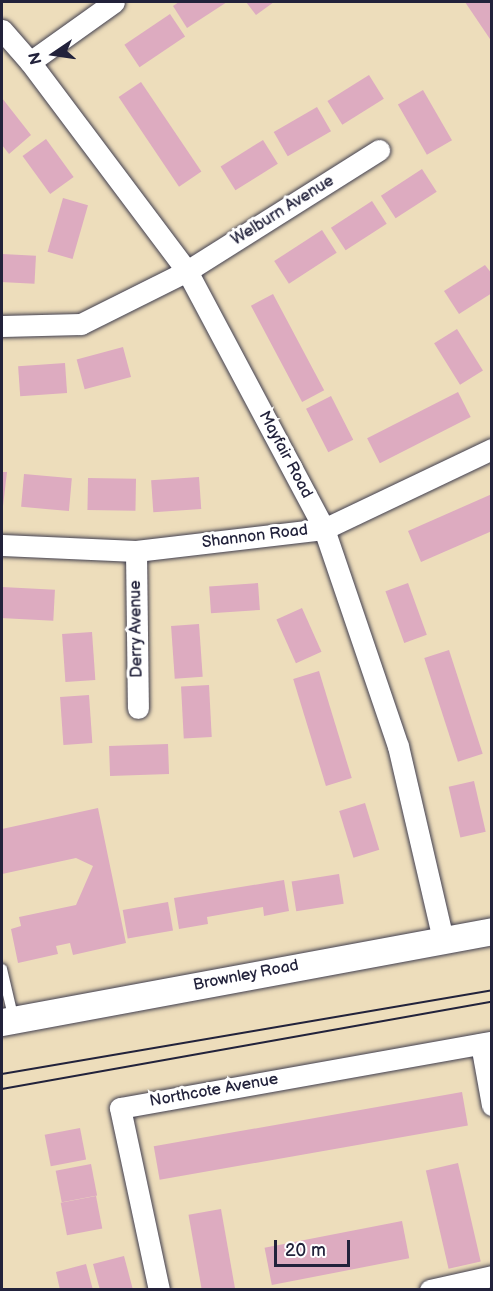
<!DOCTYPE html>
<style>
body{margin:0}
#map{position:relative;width:493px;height:1291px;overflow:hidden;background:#edddbb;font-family:"Balsamiq Sans",sans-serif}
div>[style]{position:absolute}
.building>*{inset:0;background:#ddabc0;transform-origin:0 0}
.roads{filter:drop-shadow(0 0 2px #403e4e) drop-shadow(0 0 2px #403e4e)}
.service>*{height:10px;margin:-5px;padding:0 5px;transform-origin:5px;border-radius:5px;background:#fff}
.minor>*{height:21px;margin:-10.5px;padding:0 10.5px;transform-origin:10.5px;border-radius:10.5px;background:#fff}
.tertiary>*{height:27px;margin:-13.5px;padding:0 13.5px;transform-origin:13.5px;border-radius:13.5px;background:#fff}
.tram>*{height:1.5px;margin:-0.75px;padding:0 0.75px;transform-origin:0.75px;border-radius:0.75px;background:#22223b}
span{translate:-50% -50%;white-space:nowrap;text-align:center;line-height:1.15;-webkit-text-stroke:6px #fff;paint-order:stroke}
.street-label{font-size:16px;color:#22223b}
.frame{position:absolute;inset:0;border:3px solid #22223b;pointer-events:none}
.north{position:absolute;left:24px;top:24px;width:60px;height:60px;-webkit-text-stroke:4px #fff;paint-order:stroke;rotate:257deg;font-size:16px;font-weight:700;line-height:24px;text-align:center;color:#22223b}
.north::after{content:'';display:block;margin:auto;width:21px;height:27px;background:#22223b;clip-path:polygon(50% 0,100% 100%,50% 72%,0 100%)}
.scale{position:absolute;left:274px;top:1240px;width:76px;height:27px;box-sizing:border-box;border:3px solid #22223b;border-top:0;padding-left:8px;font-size:18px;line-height:21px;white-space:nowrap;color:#22223b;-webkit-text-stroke:4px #fff;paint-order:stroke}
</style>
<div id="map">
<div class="building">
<div style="clip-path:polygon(179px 2px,227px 2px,187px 28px,173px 6px)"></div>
<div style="clip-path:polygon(246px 2px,274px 2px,256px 15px)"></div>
<div style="clip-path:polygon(465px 2px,492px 2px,492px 42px)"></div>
<div style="left:170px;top:14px;width:27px;height:55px;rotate:56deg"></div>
<div style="left:369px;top:75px;width:28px;height:49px;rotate:58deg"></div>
<div style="left:141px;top:82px;width:108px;height:27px;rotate:56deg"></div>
<div style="left:423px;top:90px;width:58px;height:29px;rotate:60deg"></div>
<div style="clip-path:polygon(2px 98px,31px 135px,9px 154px,2px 145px)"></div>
<div style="left:317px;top:107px;width:28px;height:50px;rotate:60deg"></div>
<div style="left:46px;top:139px;width:47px;height:29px;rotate:54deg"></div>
<div style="left:263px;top:140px;width:28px;height:50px;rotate:58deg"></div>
<div style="left:422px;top:169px;width:27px;height:49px;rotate:57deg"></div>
<div style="left:63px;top:198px;width:26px;height:56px;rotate:16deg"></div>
<div style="left:372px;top:201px;width:27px;height:49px;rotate:57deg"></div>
<div style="left:322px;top:230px;width:27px;height:57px;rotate:57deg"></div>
<div style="left:2px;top:254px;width:34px;height:28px;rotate:3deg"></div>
<div style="clip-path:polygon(485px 265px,492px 274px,492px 293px,459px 314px,444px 291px)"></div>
<div style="left:273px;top:294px;width:109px;height:25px;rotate:62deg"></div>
<div style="left:457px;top:329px;width:49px;height:27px;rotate:58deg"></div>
<div style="left:123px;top:347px;width:31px;height:48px;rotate:75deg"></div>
<div style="left:65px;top:363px;width:30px;height:47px;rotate:86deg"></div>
<div style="left:458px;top:392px;width:28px;height:102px;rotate:63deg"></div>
<div style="left:331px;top:396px;width:49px;height:28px;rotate:63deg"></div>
<div style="clip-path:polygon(2px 472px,7px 472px,3px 506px,2px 506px)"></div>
<div style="left:24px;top:474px;width:48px;height:33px;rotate:5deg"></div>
<div style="left:199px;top:477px;width:32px;height:48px;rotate:86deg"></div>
<div style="left:88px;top:478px;width:48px;height:32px;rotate:1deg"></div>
<div style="clip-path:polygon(492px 494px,492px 531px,421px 562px,408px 531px)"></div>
<div style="left:258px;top:583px;width:27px;height:49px;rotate:86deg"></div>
<div style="left:408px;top:583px;width:55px;height:24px;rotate:70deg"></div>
<div style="left:2px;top:587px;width:53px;height:31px;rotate:3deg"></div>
<div style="left:302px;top:608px;width:48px;height:28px;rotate:66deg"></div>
<div style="left:199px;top:624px;width:53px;height:28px;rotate:86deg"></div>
<div style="left:92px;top:632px;width:48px;height:30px;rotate:86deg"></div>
<div style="left:449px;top:650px;width:109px;height:26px;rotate:72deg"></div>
<div style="left:319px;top:671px;width:112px;height:27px;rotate:73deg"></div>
<div style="left:209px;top:685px;width:52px;height:28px;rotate:87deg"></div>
<div style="left:89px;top:695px;width:48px;height:29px;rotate:86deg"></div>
<div style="left:168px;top:744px;width:30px;height:59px;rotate:88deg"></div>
<div style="left:474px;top:781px;width:52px;height:26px;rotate:77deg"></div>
<div style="left:365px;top:803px;width:49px;height:27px;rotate:73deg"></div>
<div style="clip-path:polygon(98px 808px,126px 943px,73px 955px,70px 943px,56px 946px,58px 954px,18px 963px,11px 929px,21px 926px,19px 917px,76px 905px,93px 866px,76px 858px,2px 874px,2px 829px)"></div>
<div style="left:339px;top:874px;width:30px;height:48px;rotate:81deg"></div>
<div style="clip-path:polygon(284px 880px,289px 911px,264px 916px,263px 907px,207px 917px,208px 924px,179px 929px,174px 898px)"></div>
<div style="left:168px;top:902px;width:29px;height:46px;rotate:80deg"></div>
<div style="left:462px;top:1092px;width:34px;height:313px;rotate:80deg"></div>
<div style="left:80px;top:1128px;width:32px;height:36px;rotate:79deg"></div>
<div style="left:458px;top:1163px;width:101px;height:33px;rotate:77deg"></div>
<div style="left:91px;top:1164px;width:32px;height:36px;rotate:79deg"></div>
<div style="left:96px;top:1196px;width:33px;height:36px;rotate:79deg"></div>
<div style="left:221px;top:1209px;width:82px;height:33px;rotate:80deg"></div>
<div style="left:402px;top:1221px;width:38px;height:140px;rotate:79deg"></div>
<div style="clip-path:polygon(124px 1256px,133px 1290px,100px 1290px,93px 1264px)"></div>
<div style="clip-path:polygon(86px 1264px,93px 1290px,60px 1290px,56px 1272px)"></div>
</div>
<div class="roads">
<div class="service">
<div style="left:2px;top:969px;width:52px;rotate:76.8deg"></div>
</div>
<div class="minor">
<div style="left:2px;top:30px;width:43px;rotate:48.8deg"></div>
<div style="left:30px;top:62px;width:261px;rotate:53.1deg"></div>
<div style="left:187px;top:271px;width:292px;rotate:62deg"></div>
<div style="left:324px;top:529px;width:229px;rotate:71.2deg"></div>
<div style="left:398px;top:746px;width:199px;rotate:76.9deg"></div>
<div style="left:30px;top:62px;width:103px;rotate:-35.5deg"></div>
<div style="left:2px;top:326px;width:79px;rotate:-1.5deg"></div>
<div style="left:81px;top:324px;width:119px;rotate:-26.6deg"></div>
<div style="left:187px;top:271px;width:227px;rotate:-32.2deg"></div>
<div style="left:2px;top:545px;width:134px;rotate:2.6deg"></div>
<div style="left:136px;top:551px;width:189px;rotate:-6.7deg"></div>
<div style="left:324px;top:529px;width:186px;rotate:-25.5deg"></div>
<div style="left:136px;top:551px;width:157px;rotate:89.3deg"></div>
<div style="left:481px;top:1044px;width:62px;rotate:79.8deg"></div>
<div style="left:159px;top:1290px;width:186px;rotate:-102.1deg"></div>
<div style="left:120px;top:1108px;width:378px;rotate:-10.1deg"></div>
<div style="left:430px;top:1290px;width:64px;rotate:-12.7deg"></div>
</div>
<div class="tertiary">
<div style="left:2px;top:1022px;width:498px;rotate:-10.5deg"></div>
</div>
</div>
<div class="tram">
<div style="left:2px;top:1074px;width:497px;rotate:-9.7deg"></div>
<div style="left:2px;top:1089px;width:498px;rotate:-10.1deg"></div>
</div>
<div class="street-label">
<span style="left:283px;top:211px;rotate:-32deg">Welburn Avenue</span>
<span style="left:285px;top:455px;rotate:62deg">Mayfair Road</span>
<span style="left:255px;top:537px;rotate:-7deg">Shannon Road</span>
<span style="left:137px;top:629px;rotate:-91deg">Derry Avenue</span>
<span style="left:246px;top:976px;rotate:-11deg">Brownley Road</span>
<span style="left:214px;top:1091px;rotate:-10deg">Northcote Avenue</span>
</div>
<div class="frame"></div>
<div class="north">N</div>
<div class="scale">20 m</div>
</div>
